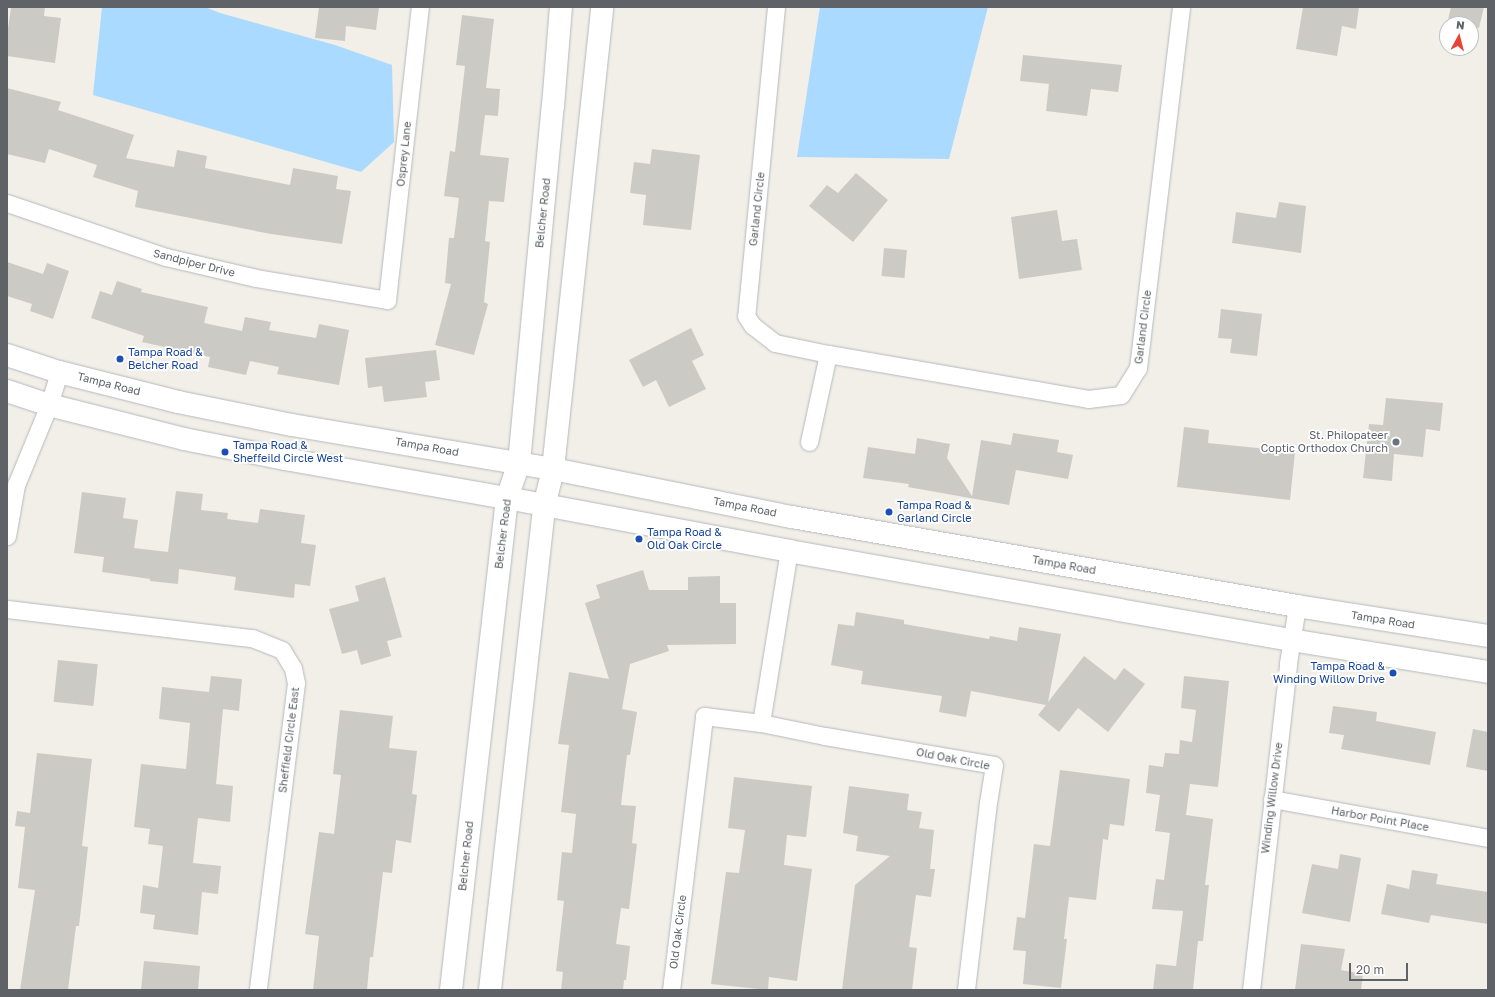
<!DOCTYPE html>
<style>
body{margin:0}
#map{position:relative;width:1495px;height:997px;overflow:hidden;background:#f1efe8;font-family:"Golos Text",sans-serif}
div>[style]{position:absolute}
.water>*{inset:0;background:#aadaff}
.building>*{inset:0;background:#cccac5;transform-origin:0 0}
.roads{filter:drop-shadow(0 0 1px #b5b8bc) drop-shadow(0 0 1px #b5b8bc)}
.street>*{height:17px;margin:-8.5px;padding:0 8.5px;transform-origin:8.5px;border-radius:8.5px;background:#fff}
.secondary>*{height:22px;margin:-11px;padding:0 11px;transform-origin:11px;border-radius:11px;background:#fff}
.dots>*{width:11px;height:11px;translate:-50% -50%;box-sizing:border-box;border:2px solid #fff;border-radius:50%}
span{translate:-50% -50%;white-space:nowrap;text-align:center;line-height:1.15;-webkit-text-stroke:3.5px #fff;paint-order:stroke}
.street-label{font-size:11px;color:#5f6368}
.transit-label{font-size:11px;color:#164399}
.left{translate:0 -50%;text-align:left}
.right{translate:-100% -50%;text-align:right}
.worship-label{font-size:11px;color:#5b616d}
.frame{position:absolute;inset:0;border:8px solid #5f6368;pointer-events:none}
.north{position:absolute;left:1439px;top:16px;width:40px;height:40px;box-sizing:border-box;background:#fff;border:1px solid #bfc1c3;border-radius:50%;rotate:7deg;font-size:11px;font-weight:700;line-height:16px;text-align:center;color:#5f6368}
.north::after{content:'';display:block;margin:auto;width:14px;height:18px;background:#ea4335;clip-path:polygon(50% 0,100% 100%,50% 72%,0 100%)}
.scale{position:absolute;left:1349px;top:963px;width:59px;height:18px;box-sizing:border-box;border:2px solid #5f6368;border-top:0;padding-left:5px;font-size:12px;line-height:14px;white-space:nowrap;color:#5f6368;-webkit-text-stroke:3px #fff;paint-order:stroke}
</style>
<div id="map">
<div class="water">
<div style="clip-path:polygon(102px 7px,205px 7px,220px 13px,335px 45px,392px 65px,394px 142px,361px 172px,93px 95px)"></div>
<div style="clip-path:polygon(820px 7px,988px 7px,949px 159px,797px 157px)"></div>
</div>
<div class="building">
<div style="clip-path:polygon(11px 7px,45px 7px,44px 16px,61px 18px,55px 63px,7px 56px,7px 36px)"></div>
<div style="clip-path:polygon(319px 7px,379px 7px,376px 30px,346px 26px,345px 41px,315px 38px)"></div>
<div style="clip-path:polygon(1303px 7px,1359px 7px,1356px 29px,1342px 26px,1337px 56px,1296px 49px)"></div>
<div style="clip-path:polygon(1451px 7px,1484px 7px,1479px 28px,1471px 27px,1471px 24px,1461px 24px,1448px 20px)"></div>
<div style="clip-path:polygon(462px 15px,494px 19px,486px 88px,500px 89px,498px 116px,485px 115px,480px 155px,509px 158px,504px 202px,489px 201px,485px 241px,490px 242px,484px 302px,488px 304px,474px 355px,435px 345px,451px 284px,445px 283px,449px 238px,454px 238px,459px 198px,444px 196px,450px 151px,455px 152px,465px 66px,456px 65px)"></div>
<div style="clip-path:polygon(1023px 55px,1122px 65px,1118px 92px,1091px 89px,1087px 116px,1046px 111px,1049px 84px,1020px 81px)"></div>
<div style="clip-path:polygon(7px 88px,61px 102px,58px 110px,134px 135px,126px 158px,174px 167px,177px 150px,207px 156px,205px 168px,290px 185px,293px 168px,338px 176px,336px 189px,351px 191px,342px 244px,271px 234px,135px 207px,138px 191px,93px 177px,97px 165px,49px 149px,45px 163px,7px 154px)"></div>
<div style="clip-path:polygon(652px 149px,700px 155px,691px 230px,643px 225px,646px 195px,630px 193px,634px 162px,650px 164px)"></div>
<div style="clip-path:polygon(856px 173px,888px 200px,853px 242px,809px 206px,827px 185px,838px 193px)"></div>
<div style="clip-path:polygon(1279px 202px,1306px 206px,1301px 253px,1232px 243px,1236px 212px,1276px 218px)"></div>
<div style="clip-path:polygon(1057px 210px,1062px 241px,1077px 239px,1082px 270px,1019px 279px,1011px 217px)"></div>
<div style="left:884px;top:248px;width:23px;height:28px;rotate:5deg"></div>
<div style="clip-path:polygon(7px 262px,43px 274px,47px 263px,69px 271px,53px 319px,30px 311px,32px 304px,7px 296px)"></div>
<div style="clip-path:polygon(117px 281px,142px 289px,141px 292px,208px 307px,204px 323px,242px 331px,245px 317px,271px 322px,269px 330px,316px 338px,319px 324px,349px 330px,339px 385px,277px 374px,279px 367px,250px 361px,246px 375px,208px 367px,210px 357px,142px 342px,144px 336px,91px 318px,100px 291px,112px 295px)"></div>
<div style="clip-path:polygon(1221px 309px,1262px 314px,1257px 356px,1230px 353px,1232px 339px,1218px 338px)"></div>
<div style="clip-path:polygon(691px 328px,704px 355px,692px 361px,706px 389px,669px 407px,656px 380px,643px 387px,629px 360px)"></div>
<div style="clip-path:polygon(436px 350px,440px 380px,425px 382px,427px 397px,384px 402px,382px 386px,368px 388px,365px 358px)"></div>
<div style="clip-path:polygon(1386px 398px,1443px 403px,1440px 431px,1426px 429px,1423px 457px,1394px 454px,1392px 481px,1363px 478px,1369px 424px,1383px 425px)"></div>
<div style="clip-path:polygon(1184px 427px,1209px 430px,1208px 443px,1295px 452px,1290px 500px,1177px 487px)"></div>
<div style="clip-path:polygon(1013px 433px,1059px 440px,1057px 452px,1073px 455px,1068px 479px,1016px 470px,1009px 505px,908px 487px,909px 484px,863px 478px,868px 447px,915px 454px,917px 438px,950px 444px,947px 458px,972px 496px,981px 440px,1011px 445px)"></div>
<div style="clip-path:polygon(176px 491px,203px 494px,201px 510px,228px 513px,227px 519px,258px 523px,260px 509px,305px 515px,301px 543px,316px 545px,310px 586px,295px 584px,294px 598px,234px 590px,236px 577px,179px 569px,178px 584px,150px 581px,150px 579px,102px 572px,104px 557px,74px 553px,82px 492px,126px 498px,123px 518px,138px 520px,134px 548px,168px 552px)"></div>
<div style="clip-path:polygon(643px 570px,649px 590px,688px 590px,688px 577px,720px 576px,720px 603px,736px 603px,736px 644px,667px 645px,669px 651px,630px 664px,622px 709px,637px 712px,630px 755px,627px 755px,621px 805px,636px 806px,632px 843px,637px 844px,629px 909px,621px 908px,616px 944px,630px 946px,626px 980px,624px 980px,623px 990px,561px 990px,563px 972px,556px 971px,564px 901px,557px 900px,562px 852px,572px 853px,576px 814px,561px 812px,569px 745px,558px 744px,569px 672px,609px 679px,585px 603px,600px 598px,596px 585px)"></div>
<div style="clip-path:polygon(385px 577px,402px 637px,387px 641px,391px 656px,361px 665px,357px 650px,342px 654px,329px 609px,359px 601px,355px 586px)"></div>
<div style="clip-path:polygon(856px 612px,904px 620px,904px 624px,989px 639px,990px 636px,1017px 641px,1019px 627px,1061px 634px,1048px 702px,1084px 656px,1115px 680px,1124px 668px,1145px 684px,1108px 732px,1078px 708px,1059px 732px,1038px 715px,1046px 705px,971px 691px,966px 717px,939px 712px,942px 696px,861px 684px,863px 671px,831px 665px,838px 624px,854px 626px)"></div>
<div style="left:58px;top:660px;width:40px;height:42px;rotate:6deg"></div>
<div style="clip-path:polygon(211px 676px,242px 679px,239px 711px,223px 709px,216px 784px,233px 786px,230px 822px,198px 818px,193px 863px,221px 866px,218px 894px,202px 892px,198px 935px,153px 929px,155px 915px,140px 913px,143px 885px,158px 888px,163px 846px,148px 844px,150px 829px,134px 827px,141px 764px,186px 769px,190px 723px,159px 719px,162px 687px,209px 692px)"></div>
<div style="clip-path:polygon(1184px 676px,1229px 681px,1218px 787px,1190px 784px,1186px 815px,1213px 819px,1205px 885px,1209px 885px,1203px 941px,1198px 941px,1193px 990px,1153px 990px,1156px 964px,1176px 966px,1183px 911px,1152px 909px,1156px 879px,1164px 880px,1170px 833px,1155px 831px,1160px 795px,1146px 793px,1149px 765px,1163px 767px,1165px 753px,1179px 754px,1180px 740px,1192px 742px,1196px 710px,1181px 708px)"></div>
<div style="clip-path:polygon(1333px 706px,1377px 712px,1376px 721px,1436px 732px,1430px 765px,1341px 749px,1344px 735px,1329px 733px)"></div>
<div style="clip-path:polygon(340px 710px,393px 716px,389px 748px,417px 751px,412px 794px,417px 795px,411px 843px,396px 840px,392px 873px,383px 872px,373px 957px,370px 957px,367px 990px,313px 990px,319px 936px,305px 934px,319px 832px,334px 834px,341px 775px,333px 774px)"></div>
<div style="clip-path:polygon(1473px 729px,1488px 732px,1488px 771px,1466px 767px)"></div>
<div style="clip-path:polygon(37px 753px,92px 759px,82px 846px,88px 847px,79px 926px,76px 926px,68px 990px,20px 990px,35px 890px,18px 888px,25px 827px,15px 826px,17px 811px,30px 813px)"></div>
<div style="clip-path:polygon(1060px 770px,1130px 779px,1124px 826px,1110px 824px,1108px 840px,1103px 839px,1096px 900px,1069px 897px,1064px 939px,1067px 939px,1061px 988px,1023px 984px,1026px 951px,1013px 950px,1017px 917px,1025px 918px,1034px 844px,1050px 846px)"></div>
<div style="clip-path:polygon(734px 777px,812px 786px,806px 837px,787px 835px,784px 865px,812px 869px,797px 981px,769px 977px,768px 990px,711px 984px,726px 872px,739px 873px,745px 830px,728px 828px)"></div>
<div style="clip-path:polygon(849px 786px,909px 794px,907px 810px,922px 812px,919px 828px,934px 830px,930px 869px,935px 869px,931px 897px,916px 895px,909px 947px,917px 948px,912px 990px,842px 990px,855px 885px,890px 856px,856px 851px,858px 836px,843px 833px)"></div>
<div style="clip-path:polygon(1340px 854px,1361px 858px,1350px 922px,1302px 913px,1312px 864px,1338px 869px)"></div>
<div style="clip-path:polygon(1412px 870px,1438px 874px,1436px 884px,1488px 892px,1488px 924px,1431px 915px,1429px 923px,1381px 914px,1387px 884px,1409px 889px)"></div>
<div style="clip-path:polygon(1301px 944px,1345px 949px,1341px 970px,1363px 974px,1361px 990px,1295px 990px)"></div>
<div style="clip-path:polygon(144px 961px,200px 966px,198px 990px,141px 990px)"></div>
</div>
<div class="roads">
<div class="street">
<div style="left:776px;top:7px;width:310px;rotate:95.5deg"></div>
<div style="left:746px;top:316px;width:11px;rotate:56deg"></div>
<div style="left:752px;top:325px;width:29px;rotate:38deg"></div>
<div style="left:775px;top:343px;width:54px;rotate:11.7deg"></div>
<div style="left:828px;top:354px;width:264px;rotate:9.8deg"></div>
<div style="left:1088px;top:399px;width:33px;rotate:-7deg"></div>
<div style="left:1121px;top:395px;width:32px;rotate:-58deg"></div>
<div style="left:1138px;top:368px;width:364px;rotate:-83.2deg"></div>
<div style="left:7px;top:203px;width:168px;rotate:18.8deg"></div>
<div style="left:166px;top:257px;width:92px;rotate:13.1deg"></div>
<div style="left:256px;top:278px;width:133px;rotate:9.5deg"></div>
<div style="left:387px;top:300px;width:295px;rotate:-83.6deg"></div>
<div style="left:809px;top:442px;width:90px;rotate:-77.8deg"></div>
<div style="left:7px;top:536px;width:52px;rotate:-80deg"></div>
<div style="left:16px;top:485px;width:87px;rotate:-67.6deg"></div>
<div style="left:49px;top:405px;width:34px;rotate:-73deg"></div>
<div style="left:7px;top:609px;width:247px;rotate:6.8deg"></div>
<div style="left:252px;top:638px;width:32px;rotate:22deg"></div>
<div style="left:282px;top:650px;width:21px;rotate:59deg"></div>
<div style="left:293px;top:668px;width:15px;rotate:79deg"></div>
<div style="left:296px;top:683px;width:309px;rotate:97.1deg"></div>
<div style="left:761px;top:723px;width:174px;rotate:-80.8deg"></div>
<div style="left:1272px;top:799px;width:219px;rotate:10.2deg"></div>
<div style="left:671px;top:990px;width:276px;rotate:-83.1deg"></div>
<div style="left:704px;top:716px;width:57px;rotate:7deg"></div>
<div style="left:761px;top:723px;width:65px;rotate:11.5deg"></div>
<div style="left:825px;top:736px;width:171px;rotate:9.7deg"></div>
<div style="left:994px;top:765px;width:37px;rotate:99deg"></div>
<div style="left:988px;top:802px;width:189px;rotate:96.7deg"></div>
<div style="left:1251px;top:990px;width:329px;rotate:-83.5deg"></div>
<div style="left:1288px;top:663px;width:58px;rotate:-81deg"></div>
</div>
<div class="secondary">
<div style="left:7px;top:355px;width:55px;rotate:18.1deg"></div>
<div style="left:59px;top:372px;width:123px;rotate:14.1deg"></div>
<div style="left:178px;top:402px;width:116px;rotate:11.4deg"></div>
<div style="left:292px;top:425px;width:265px;rotate:9.6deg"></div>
<div style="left:553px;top:469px;width:244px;rotate:11.4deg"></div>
<div style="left:792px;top:517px;width:513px;rotate:10deg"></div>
<div style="left:1297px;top:606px;width:193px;rotate:8.9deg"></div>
<div style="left:7px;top:391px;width:44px;rotate:18.4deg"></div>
<div style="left:49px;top:405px;width:139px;rotate:14.1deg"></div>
<div style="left:184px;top:439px;width:103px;rotate:11.2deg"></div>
<div style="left:285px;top:459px;width:225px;rotate:10deg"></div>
<div style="left:507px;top:498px;width:287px;rotate:10.6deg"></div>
<div style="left:789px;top:551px;width:335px;rotate:10.1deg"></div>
<div style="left:1119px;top:610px;width:175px;rotate:9.9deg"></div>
<div style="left:1291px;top:640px;width:200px;rotate:9.2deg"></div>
<div style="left:451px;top:990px;width:495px;rotate:-83.5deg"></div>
<div style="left:507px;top:498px;width:37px;rotate:-71deg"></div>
<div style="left:519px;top:463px;width:359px;rotate:-84.6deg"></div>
<div style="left:553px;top:106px;width:99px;rotate:-85.4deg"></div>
<div style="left:490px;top:990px;width:487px;rotate:-83.6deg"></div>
<div style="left:544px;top:506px;width:38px;rotate:-76deg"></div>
<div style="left:553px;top:469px;width:465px;rotate:-83.9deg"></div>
</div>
</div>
<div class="dots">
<div style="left:120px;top:359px;background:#1a4fb4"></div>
<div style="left:1396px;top:442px;background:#6b7280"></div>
<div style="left:225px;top:452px;background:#1a4fb4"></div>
<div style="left:889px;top:512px;background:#1a4fb4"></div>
<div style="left:639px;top:539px;background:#1a4fb4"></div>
<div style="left:1393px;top:673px;background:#1a4fb4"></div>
</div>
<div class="street-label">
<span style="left:404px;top:154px;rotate:-84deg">Osprey Lane</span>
<span style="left:757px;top:209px;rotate:-84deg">Garland Circle</span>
<span style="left:543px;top:213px;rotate:-84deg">Belcher Road</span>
<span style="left:194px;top:263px;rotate:14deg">Sandpiper Drive</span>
<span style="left:1143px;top:327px;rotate:-83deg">Garland Circle</span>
<span style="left:109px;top:384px;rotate:14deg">Tampa Road</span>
<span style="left:427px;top:447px;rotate:10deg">Tampa Road</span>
<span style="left:745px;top:507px;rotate:11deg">Tampa Road</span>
<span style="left:503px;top:534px;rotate:-83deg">Belcher Road</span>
<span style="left:1064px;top:565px;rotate:10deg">Tampa Road</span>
<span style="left:1383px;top:620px;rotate:9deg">Tampa Road</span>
<span style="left:289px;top:740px;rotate:-83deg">Sheffield Circle East</span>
<span style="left:953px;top:759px;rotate:11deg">Old Oak Circle</span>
<span style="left:1272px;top:798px;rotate:-83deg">Winding Willow Drive</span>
<span style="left:1380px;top:819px;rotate:10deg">Harbor Point Place</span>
<span style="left:466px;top:856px;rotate:-84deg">Belcher Road</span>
<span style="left:678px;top:932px;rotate:-83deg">Old Oak Circle</span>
</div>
<div class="transit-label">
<span class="left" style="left:128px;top:359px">Tampa Road &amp;<br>Belcher Road</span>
<span class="left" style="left:233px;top:452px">Tampa Road &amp;<br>Sheffeild Circle West</span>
<span class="left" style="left:897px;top:512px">Tampa Road &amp;<br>Garland Circle</span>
<span class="left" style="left:647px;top:539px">Tampa Road &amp;<br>Old Oak Circle</span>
<span class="right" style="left:1385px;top:673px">Tampa Road &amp;<br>Winding Willow Drive</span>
</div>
<div class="worship-label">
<span class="right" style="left:1388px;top:442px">St. Philopateer<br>Coptic Orthodox Church</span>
</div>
<div class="frame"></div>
<div class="north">N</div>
<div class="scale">20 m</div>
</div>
